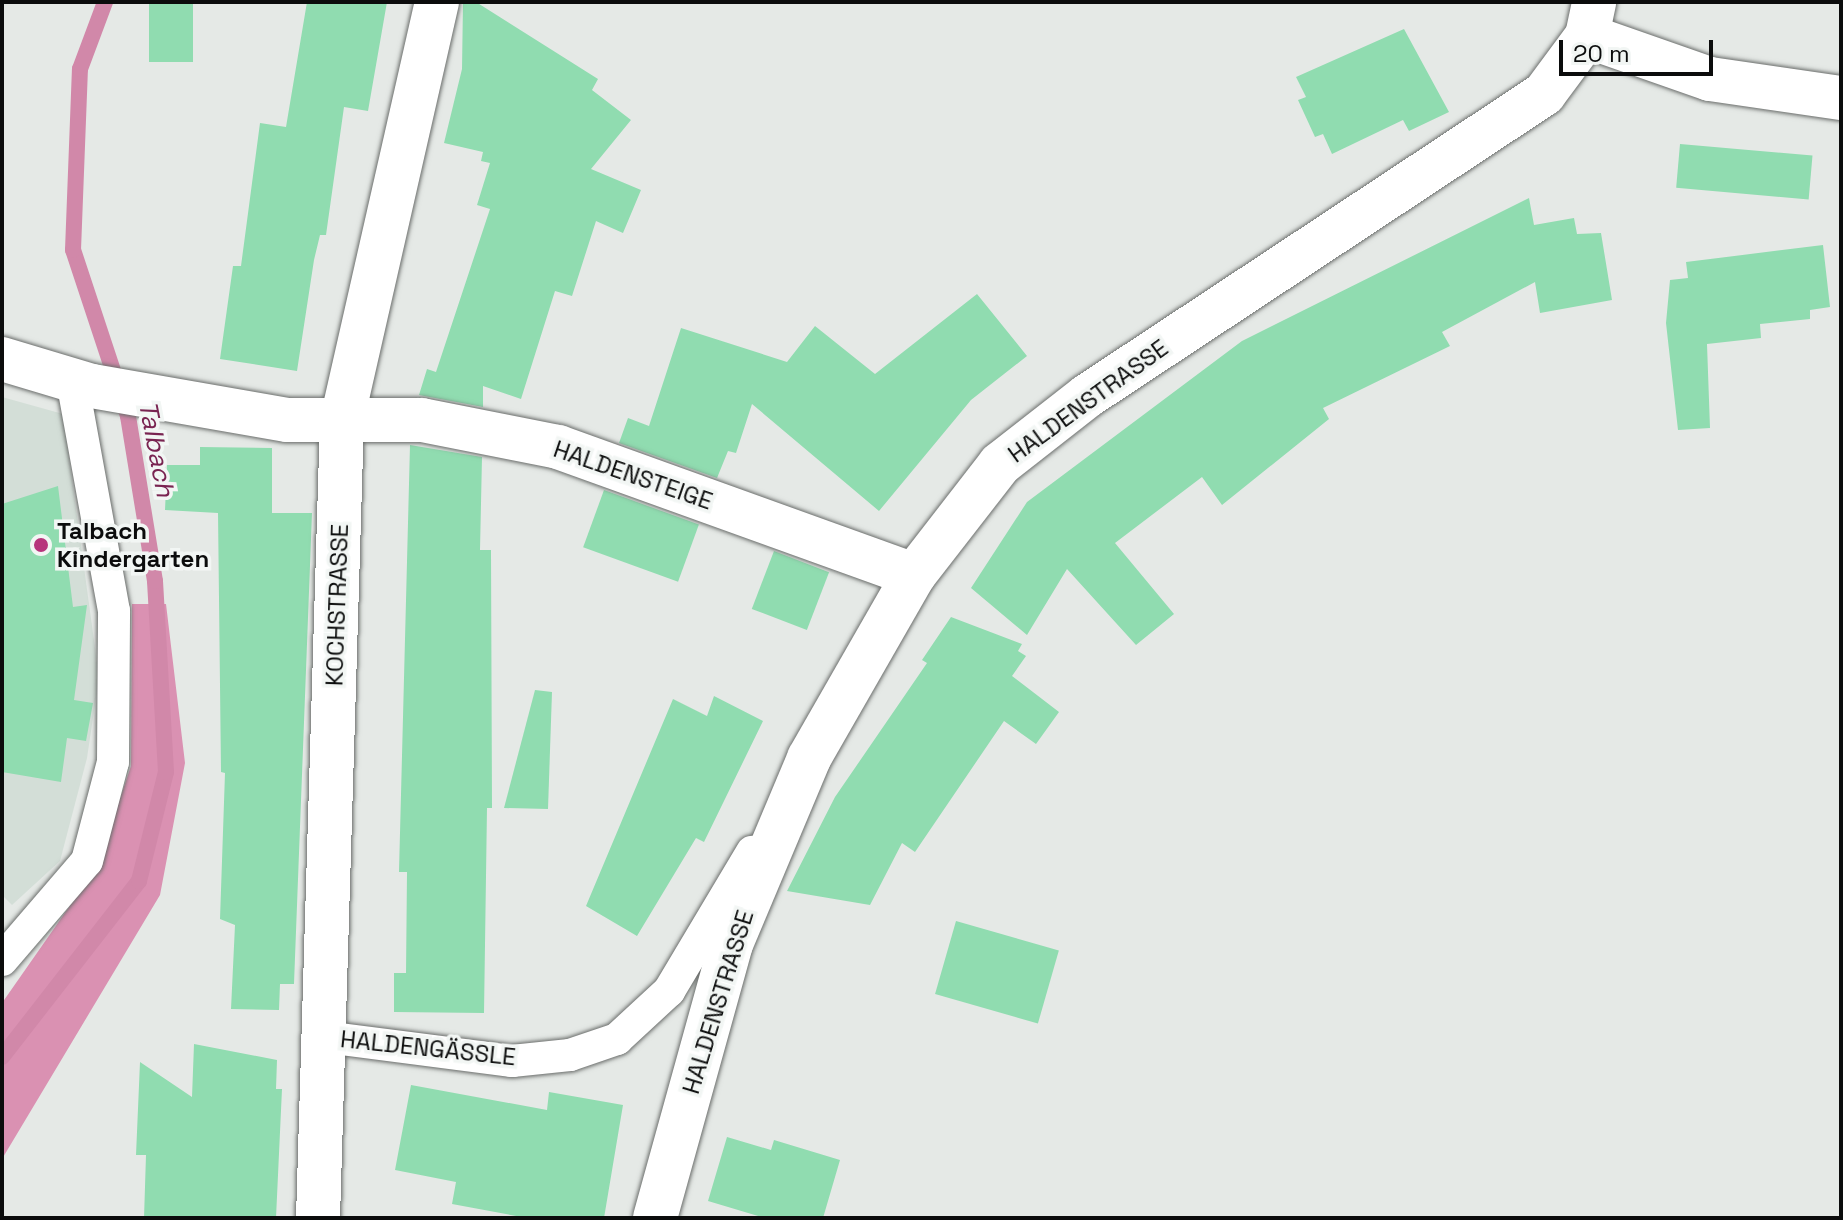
<!DOCTYPE html>
<meta charset="utf-8">
<style>
body{margin:0}
#map{position:relative;width:1843px;height:1220px;overflow:hidden;background:#e5e9e6;font-family:"Space Grotesk",sans-serif}
div>[style]{position:absolute}
.built>*{inset:0;background:#d3ded7}
.forest>*{inset:0;background:#da91b2}
.stream>*{height:16px;margin:-8px;padding:0 8px;transform-origin:8px;border-radius:8px;background:#d188a9}
.building>*{inset:0;background:#90dcb0;transform-origin:0 0}
.roads{filter:drop-shadow(0 0 2px #6a6d6b) drop-shadow(0 0 2px #6a6d6b)}
.lane>*{height:32px;margin:-16px;padding:0 16px;transform-origin:16px;border-radius:16px;background:#fff}
.street>*{height:44px;margin:-22px;padding:0 22px;transform-origin:22px;border-radius:22px;background:#fff}
.dots>*{width:22px;height:22px;translate:-50% -50%;box-sizing:border-box;border:4px solid #f2f6f4;border-radius:50%}
span{translate:-50% -50%;white-space:nowrap;text-align:center;line-height:1.15;-webkit-text-stroke:7px #f2f6f4;paint-order:stroke}
.street-label{font-size:24px;color:#0b0c0c}
.poi-label{font-size:24px;color:#0b0c0c;font-weight:700}
.left{translate:0 -50%;text-align:left}
.water-label{font-size:26px;color:#792451;font-style:italic}
.frame{position:absolute;inset:0;border:4px solid #0b0c0c;pointer-events:none}
.scale{position:absolute;left:1559px;top:40px;width:154px;height:36px;box-sizing:border-box;border:4px solid #0b0c0c;border-top:0;padding-left:10px;font-size:24px;line-height:28px;white-space:nowrap;color:#0b0c0c;-webkit-text-stroke:6px #f2f6f4;paint-order:stroke}
</style>
<div id="map">
<div class="built">
<div style="clip-path:polygon(2px 397px,63px 414px,99px 677px,87px 758px,60px 861px,12px 905px,2px 895px)"></div>
</div>
<div class="forest">
<div style="clip-path:polygon(132px 604px,166px 604px,185px 763px,160px 895px,2px 1159px,2px 1003px,97px 867px,131px 766px)"></div>
</div>
<div class="stream">
<div style="left:2px;top:1057px;width:223px;rotate:-52.1deg"></div>
<div style="left:139px;top:881px;width:112px;rotate:-76.1deg"></div>
<div style="left:166px;top:772px;width:191px;rotate:-93.3deg"></div>
<div style="left:155px;top:581px;width:167px;rotate:-99.3deg"></div>
<div style="left:128px;top:416px;width:175px;rotate:-108.3deg"></div>
<div style="left:73px;top:250px;width:181px;rotate:-87.8deg"></div>
<div style="left:80px;top:69px;width:72px;rotate:-69.5deg"></div>
</div>
<div class="building">
<div style="left:149px;top:2px;width:44px;height:60px"></div>
<div style="clip-path:polygon(307px 2px,387px 2px,368px 111px,344px 107px,326px 235px,320px 235px,314px 260px,297px 371px,220px 359px,233px 266px,241px 266px,260px 123px,286px 127px)"></div>
<div style="clip-path:polygon(463px 2px,476px 2px,598px 79px,592px 90px,631px 120px,591px 169px,641px 190px,623px 233px,596px 221px,572px 296px,555px 291px,521px 399px,483px 386px,483px 407px,419px 395px,427px 369px,436px 372px,490px 209px,477px 205px,490px 163px,481px 161px,483px 152px,444px 143px,462px 69px)"></div>
<div style="clip-path:polygon(1404px 29px,1449px 112px,1409px 131px,1403px 120px,1332px 154px,1323px 134px,1315px 137px,1298px 100px,1306px 97px,1296px 77px)"></div>
<div style="left:1680px;top:144px;width:133px;height:44px;rotate:5deg"></div>
<div style="clip-path:polygon(1529px 198px,1534px 225px,1574px 218px,1577px 234px,1601px 233px,1612px 300px,1540px 313px,1535px 282px,1442px 332px,1450px 346px,1323px 408px,1329px 419px,1222px 505px,1202px 477px,1115px 543px,1174px 614px,1136px 645px,1067px 569px,1027px 635px,971px 588px,1027px 502px,1242px 341px)"></div>
<div style="clip-path:polygon(1823px 245px,1830px 307px,1810px 310px,1810px 319px,1760px 324px,1761px 338px,1707px 344px,1710px 428px,1678px 430px,1666px 323px,1670px 280px,1688px 278px,1686px 262px)"></div>
<div style="clip-path:polygon(977px 294px,1027px 356px,971px 400px,879px 511px,752px 404px,736px 453px,728px 451px,717px 478px,619px 443px,628px 418px,649px 426px,681px 328px,787px 362px,815px 326px,875px 374px)"></div>
<div style="clip-path:polygon(410px 445px,482px 457px,480px 550px,491px 550px,492px 808px,487px 808px,484px 1013px,394px 1012px,394px 973px,406px 973px,407px 872px,399px 872px)"></div>
<div style="clip-path:polygon(200px 447px,272px 448px,272px 513px,312px 513px,294px 984px,280px 984px,279px 1010px,231px 1009px,235px 925px,220px 919px,225px 773px,221px 772px,218px 513px,165px 510px,167px 465px,200px 465px)"></div>
<div style="clip-path:polygon(58px 486px,73px 607px,87px 605px,74px 700px,93px 703px,86px 741px,67px 738px,61px 782px,2px 772px,2px 504px)"></div>
<div style="left:604px;top:490px;width:101px;height:61px;rotate:20deg"></div>
<div style="left:774px;top:551px;width:59px;height:62px;rotate:21deg"></div>
<div style="clip-path:polygon(951px 617px,1022px 644px,1018px 651px,1026px 656px,1012px 676px,1059px 712px,1036px 744px,1004px 721px,915px 852px,902px 843px,870px 905px,787px 891px,835px 797px,927px 663px,922px 660px)"></div>
<div style="clip-path:polygon(535px 690px,552px 692px,548px 809px,504px 808px)"></div>
<div style="clip-path:polygon(714px 696px,763px 721px,704px 842px,696px 838px,637px 936px,586px 906px,673px 699px,707px 716px)"></div>
<div style="left:956px;top:921px;width:107px;height:76px;rotate:16deg"></div>
<div style="clip-path:polygon(194px 1044px,277px 1060px,276px 1089px,282px 1089px,276px 1218px,144px 1218px,146px 1155px,136px 1155px,140px 1062px,192px 1097px)"></div>
<div style="clip-path:polygon(411px 1085px,547px 1110px,549px 1092px,623px 1105px,604px 1218px,527px 1218px,452px 1204px,456px 1182px,395px 1170px)"></div>
<div style="clip-path:polygon(727px 1137px,771px 1150px,774px 1140px,840px 1160px,823px 1218px,765px 1218px,708px 1201px)"></div>
</div>
<div class="roads">
<div class="lane">
<div style="left:2px;top:960px;width:130px;rotate:-49.4deg"></div>
<div style="left:87px;top:861px;width:102px;rotate:-75.3deg"></div>
<div style="left:113px;top:762px;width:151px;rotate:-89.6deg"></div>
<div style="left:114px;top:611px;width:235px;rotate:-100.3deg"></div>
<div style="left:325px;top:1037px;width:189px;rotate:7.3deg"></div>
<div style="left:512px;top:1061px;width:58px;rotate:-5.9deg"></div>
<div style="left:570px;top:1055px;width:50px;rotate:-18.8deg"></div>
<div style="left:617px;top:1039px;width:71px;rotate:-42.7deg"></div>
<div style="left:669px;top:991px;width:162px;rotate:-59.2deg"></div>
</div>
<div class="street">
<div style="left:1587px;top:36px;width:130px;rotate:19.3deg"></div>
<div style="left:1710px;top:79px;width:132px;rotate:8.3deg"></div>
<div style="left:2px;top:359px;width:94px;rotate:16.7deg"></div>
<div style="left:92px;top:386px;width:198px;rotate:9.9deg"></div>
<div style="left:287px;top:420px;width:135px"></div>
<div style="left:422px;top:420px;width:139px;rotate:11.2deg"></div>
<div style="left:558px;top:447px;width:378px;rotate:19.8deg"></div>
<div style="left:318px;top:1218px;width:798px;rotate:-88.28deg"></div>
<div style="left:342px;top:420px;width:429px;rotate:-77.2deg"></div>
<div style="left:655px;top:1218px;width:284px;rotate:-74.5deg"></div>
<div style="left:731px;top:944px;width:202px;rotate:-67.2deg"></div>
<div style="left:809px;top:758px;width:211px;rotate:-60.2deg"></div>
<div style="left:914px;top:575px;width:140px;rotate:-52.2deg"></div>
<div style="left:1000px;top:464px;width:110px;rotate:-38deg"></div>
<div style="left:1087px;top:396px;width:548px;rotate:-33.46deg"></div>
<div style="left:1544px;top:94px;width:72px;rotate:-53.4deg"></div>
<div style="left:1587px;top:36px;width:35px;rotate:-78deg"></div>
</div>
</div>
<div class="dots">
<div style="left:41px;top:545px;background:#b7347c"></div>
</div>
<div class="street-label">
<span style="left:1088px;top:401px;rotate:-36deg">HALDENSTRASSE</span>
<span style="left:633px;top:475px;rotate:19deg">HALDENSTEIGE</span>
<span style="left:337px;top:605px;rotate:-88deg">KOCHSTRASSE</span>
<span style="left:718px;top:1002px;rotate:-73deg">HALDENSTRASSE</span>
<span style="left:428px;top:1048px;rotate:6deg">HALDENGÄSSLE</span>
</div>
<div class="poi-label">
<span class="left" style="left:57px;top:545px">Talbach<br>Kindergarten</span>
</div>
<div class="water-label">
<span style="left:156px;top:449px;rotate:79deg">Talbach</span>
</div>
<div class="frame"></div>
<div class="scale">20 m</div>
</div>
